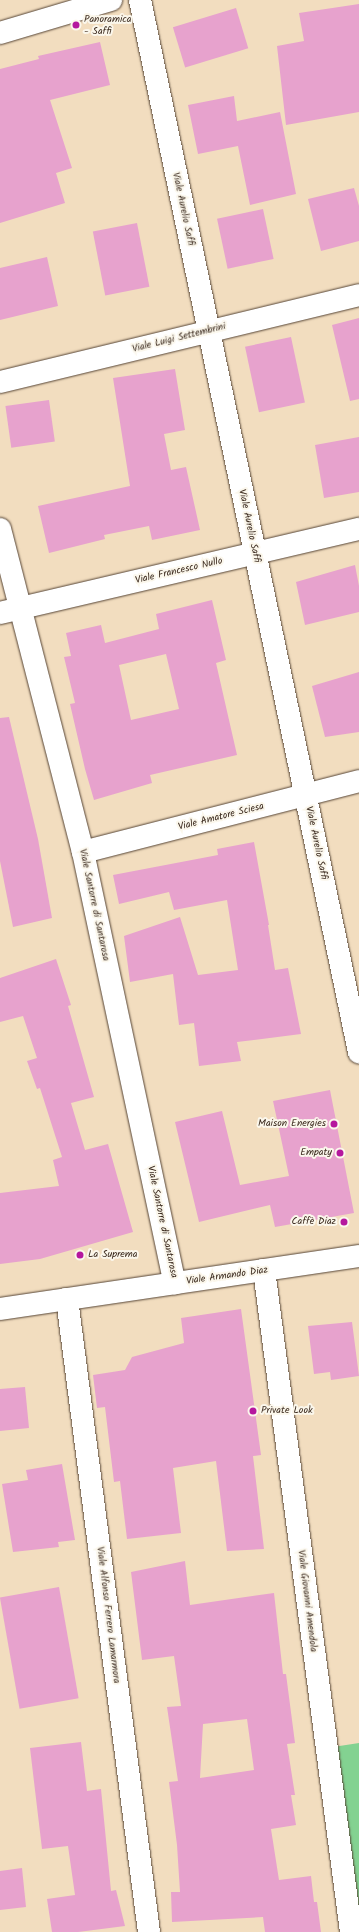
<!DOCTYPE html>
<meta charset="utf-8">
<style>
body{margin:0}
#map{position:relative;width:359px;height:1932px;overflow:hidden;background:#f2ddbf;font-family:Kalam,sans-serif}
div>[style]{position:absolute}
.green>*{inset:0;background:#83d291}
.building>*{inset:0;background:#e7a2cd;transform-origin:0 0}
.roads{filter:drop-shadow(0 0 1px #564536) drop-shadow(0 0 1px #564536)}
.street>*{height:22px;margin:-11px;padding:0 11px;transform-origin:11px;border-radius:11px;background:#fff}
.dots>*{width:11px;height:11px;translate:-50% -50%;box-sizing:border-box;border:2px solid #fbf7ec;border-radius:50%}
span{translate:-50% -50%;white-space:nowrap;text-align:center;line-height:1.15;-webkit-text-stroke:4px #fbf7ec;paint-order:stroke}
.poi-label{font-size:10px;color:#3b2a1e}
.left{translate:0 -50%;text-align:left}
.right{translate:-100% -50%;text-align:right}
.street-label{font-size:10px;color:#3b2a1e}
</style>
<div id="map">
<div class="green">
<div style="clip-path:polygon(359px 1743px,359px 1932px,333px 1747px)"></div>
</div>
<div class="building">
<div style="clip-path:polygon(359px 4px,359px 112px,286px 125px,277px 46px,304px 41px,299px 13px)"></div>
<div style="left:236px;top:8px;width:42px;height:66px;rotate:73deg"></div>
<div style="clip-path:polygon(100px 42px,110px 85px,50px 100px,72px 168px,56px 173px,65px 203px,0 223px,0 69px,39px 59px,38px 56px)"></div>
<div style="clip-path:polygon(234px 96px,237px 121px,280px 112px,296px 194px,250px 205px,238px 146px,198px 154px,188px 105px)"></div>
<div style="clip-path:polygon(354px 188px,359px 206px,359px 241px,321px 251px,308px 199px)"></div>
<div style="left:263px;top:209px;width:51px;height:47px;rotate:78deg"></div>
<div style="left:137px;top:223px;width:65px;height:45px;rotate:79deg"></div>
<div style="clip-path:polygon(47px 257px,58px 306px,0 320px,0 268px)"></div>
<div style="clip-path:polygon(359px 318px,359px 399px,350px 401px,332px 325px)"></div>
<div style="left:291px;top:337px;width:67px;height:47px;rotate:78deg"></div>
<div style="clip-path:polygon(175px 369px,185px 430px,164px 434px,171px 470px,186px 467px,200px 530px,152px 540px,149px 526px,104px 535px,105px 539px,49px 553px,38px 506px,130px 486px,113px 378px)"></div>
<div style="left:49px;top:400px;width:42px;height:44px;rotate:82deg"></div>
<div style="clip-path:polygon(359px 437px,359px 492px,324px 498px,315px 445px)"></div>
<div style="clip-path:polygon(355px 565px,359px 586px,359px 612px,305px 625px,296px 582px)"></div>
<div style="clip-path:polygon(evenodd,212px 600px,226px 660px,216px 663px,237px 755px,150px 775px,152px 783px,94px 800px,85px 769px,70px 704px,75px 703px,64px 657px,71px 656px,66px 633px,101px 625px,105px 643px,159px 629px,156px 614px,212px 600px,166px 654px,179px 709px,131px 720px,119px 665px,166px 654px)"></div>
<div style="clip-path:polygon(359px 672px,359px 732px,325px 737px,312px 686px)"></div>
<div style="clip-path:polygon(9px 717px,38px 839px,52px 918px,13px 927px,0 861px,0 718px)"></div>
<div style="clip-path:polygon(254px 842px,269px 925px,268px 925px,275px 970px,288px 968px,301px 1034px,237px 1042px,241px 1061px,199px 1066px,194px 1023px,179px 1025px,173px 974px,130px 982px,124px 936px,180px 917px,198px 975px,238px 970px,227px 900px,174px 910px,169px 892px,119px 904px,113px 875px,218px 855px,217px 849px)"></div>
<div style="clip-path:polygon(56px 959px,71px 1005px,68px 1006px,94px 1097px,71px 1103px,85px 1150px,108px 1144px,133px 1232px,40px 1259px,0 1264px,0 1193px,59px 1186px,53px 1160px,62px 1157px,40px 1088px,37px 1089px,27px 1061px,37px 1058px,23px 1016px,0 1022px,0 978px)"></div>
<div style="clip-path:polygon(330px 1090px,354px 1213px,275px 1227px,270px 1205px,199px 1222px,175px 1122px,222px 1111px,240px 1185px,289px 1176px,273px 1101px)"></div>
<div style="clip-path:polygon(241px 1309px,261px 1455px,253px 1456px,264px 1549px,227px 1551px,216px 1461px,173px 1468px,181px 1533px,127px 1539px,120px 1481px,114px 1482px,105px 1407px,97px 1408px,93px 1375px,125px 1370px,132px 1357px,184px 1343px,181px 1318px)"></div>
<div style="clip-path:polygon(352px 1322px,359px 1376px,331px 1380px,330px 1372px,314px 1374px,308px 1326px)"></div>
<div style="clip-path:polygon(25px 1387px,29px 1428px,0 1431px,0 1389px)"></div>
<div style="clip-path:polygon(62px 1464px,75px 1540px,58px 1542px,59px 1547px,13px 1552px,2px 1484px,28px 1480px,26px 1470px)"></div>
<div style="clip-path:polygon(evenodd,185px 1561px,190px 1605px,274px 1593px,283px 1674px,286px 1674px,295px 1743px,287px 1744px,295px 1795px,291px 1795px,296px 1825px,271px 1829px,279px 1880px,311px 1876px,314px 1902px,317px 1902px,321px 1932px,265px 1932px,263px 1917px,172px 1922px,171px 1892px,180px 1892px,177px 1845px,169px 1782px,178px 1781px,167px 1707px,181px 1706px,174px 1656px,142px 1660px,131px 1572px,185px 1561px,247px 1719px,254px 1770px,200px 1778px,203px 1724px,247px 1719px)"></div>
<div style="left:59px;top:1587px;width:113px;height:60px;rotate:80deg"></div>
<div style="clip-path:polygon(81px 1742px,87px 1791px,101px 1789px,111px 1891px,116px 1890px,125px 1926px,78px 1932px,52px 1932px,47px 1899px,75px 1895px,68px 1846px,42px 1849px,30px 1748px)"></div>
<div style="clip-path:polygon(22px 1868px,26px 1907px,0 1910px,0 1871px)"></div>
</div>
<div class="roads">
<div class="street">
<div style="left:140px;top:0;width:1075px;rotate:78.24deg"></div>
<div style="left:0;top:33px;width:116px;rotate:-16.6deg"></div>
<div style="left:0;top:382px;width:369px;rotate:-13.6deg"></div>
<div style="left:0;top:529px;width:333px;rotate:75.6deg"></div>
<div style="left:83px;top:852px;width:441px;rotate:78deg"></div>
<div style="left:0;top:613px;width:369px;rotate:-13.2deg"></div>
<div style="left:83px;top:852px;width:285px;rotate:-14.4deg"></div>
<div style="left:264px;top:1270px;width:668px;rotate:82.51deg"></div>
<div style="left:67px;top:1299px;width:638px;rotate:82.62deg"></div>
<div style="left:0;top:1309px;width:363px;rotate:-8.4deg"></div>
</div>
</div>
<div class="dots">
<div style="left:76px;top:25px;background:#b5179e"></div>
<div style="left:334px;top:1124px;background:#b5179e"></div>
<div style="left:340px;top:1153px;background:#b5179e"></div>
<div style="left:344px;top:1222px;background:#b5179e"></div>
<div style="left:80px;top:1255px;background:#b5179e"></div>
<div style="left:253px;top:1411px;background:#b5179e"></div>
</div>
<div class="poi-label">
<span class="left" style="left:84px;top:25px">Panoramica<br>- Saffi</span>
<span class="right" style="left:326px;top:1124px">Maison Energies</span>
<span class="right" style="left:332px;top:1153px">Empaty</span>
<span class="right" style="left:336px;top:1222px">Caffè Diaz</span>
<span class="left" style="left:88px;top:1255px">La Suprema</span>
<span class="left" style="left:261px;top:1411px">Private Look</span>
</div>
<div class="street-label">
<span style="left:183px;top:209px;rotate:78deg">Viale Aurelio Saffi</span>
<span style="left:179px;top:338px;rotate:-14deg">Viale Luigi Settembrini</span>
<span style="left:249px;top:526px;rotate:78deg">Viale Aurelio Saffi</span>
<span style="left:179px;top:571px;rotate:-13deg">Viale Francesco Nullo</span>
<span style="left:221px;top:817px;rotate:-14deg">Viale Amatore Sciesa</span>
<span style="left:316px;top:843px;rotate:78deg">Viale Aurelio Saffi</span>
<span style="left:94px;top:905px;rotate:78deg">Viale Santorre di Santarosa</span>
<span style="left:162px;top:1222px;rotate:78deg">Viale Santorre di Santarosa</span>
<span style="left:227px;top:1276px;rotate:-8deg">Viale Armando Diaz</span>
<span style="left:307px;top:1601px;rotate:83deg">Viale Giovanni Amendola</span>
<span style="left:108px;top:1615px;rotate:83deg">Viale Alfonso Ferrero Lamarmora</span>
</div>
</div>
